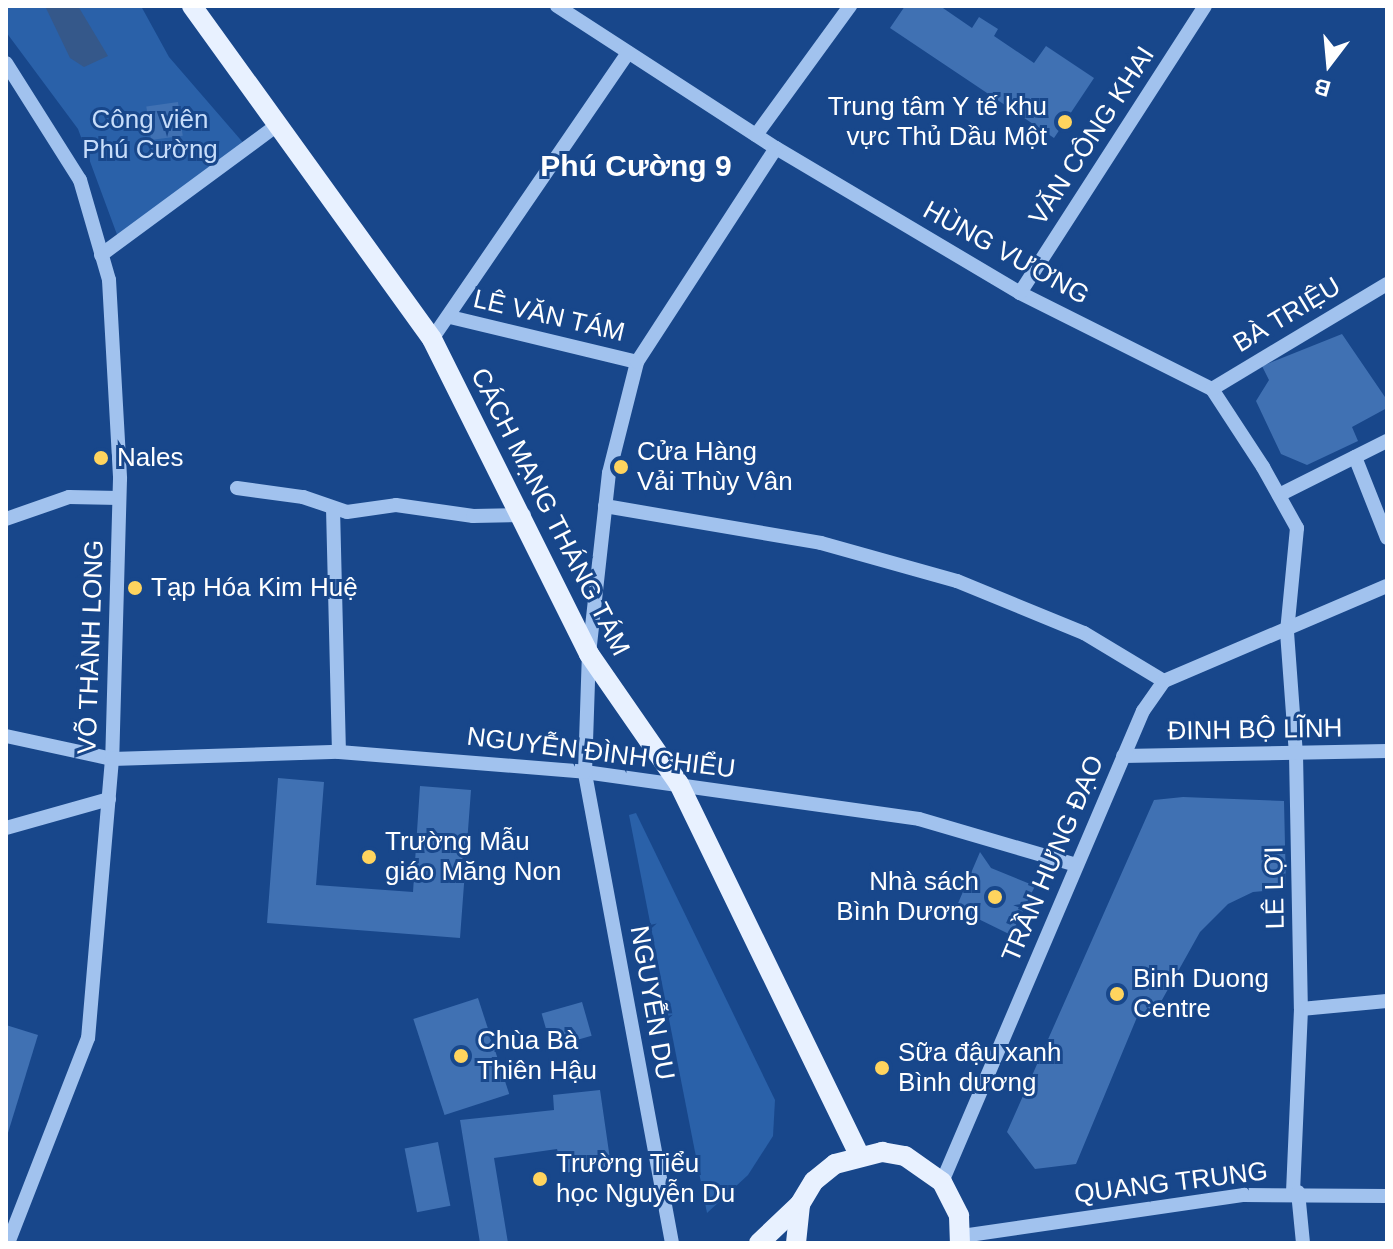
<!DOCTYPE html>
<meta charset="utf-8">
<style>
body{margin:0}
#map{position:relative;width:1393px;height:1249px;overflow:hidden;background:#18478b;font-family:Helvetica,sans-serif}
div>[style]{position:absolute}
.green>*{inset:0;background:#2a61a9}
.water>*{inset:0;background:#35588a}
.building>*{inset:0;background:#4071b3;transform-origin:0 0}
.minor>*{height:14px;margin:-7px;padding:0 7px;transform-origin:7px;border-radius:7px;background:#a1c2ee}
.major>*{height:20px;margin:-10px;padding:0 10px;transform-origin:10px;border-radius:10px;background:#e8f1ff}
.dots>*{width:22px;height:22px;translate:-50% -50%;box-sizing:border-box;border:4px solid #18478b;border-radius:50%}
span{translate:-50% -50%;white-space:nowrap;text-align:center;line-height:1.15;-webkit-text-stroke:6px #18478b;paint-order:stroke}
.poi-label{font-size:26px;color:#fff}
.right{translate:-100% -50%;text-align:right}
.left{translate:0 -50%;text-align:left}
.park-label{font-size:26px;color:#c7ddfa}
.street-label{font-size:26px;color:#fff}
.quarter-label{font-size:30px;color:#fff;font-weight:700}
.frame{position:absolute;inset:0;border:8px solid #fff;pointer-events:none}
.north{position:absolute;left:1289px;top:24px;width:80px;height:80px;-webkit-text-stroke:6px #18478b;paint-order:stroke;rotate:196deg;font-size:22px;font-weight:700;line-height:32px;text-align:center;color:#fff}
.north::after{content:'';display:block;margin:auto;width:28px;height:36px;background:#fff;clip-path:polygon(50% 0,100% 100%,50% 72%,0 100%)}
</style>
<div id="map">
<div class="green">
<div style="clip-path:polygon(6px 6px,141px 6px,169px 57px,246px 146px,119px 240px,78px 129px,6px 32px)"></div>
<div style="clip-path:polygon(636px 813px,775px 1100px,773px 1136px,748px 1175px,707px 1213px,629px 815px)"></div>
</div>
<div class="water">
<div style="clip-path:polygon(45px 6px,78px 6px,108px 56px,84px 67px,70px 58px)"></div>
</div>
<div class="building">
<div style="clip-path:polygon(905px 6px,940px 6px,972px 28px,979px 17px,998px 29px,994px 36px,1034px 63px,1046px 46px,1094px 78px,1054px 138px,890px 28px)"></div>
<div style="left:178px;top:102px;width:34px;height:32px;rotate:82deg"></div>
<div style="clip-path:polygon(1342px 334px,1387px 400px,1387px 408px,1352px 427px,1358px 441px,1307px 465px,1281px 454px,1256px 401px,1269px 380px,1262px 366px)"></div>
<div style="clip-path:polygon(278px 778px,324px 782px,316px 885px,413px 892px,420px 786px,471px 790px,460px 938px,267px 923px)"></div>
<div style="clip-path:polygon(1183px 797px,1284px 801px,1286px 889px,1253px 892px,1228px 904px,1200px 932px,1153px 1016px,1140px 1010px,1076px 1164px,1035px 1169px,1007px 1132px,1154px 800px)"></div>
<div style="clip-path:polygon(980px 852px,991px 868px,1035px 886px,1011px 935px,956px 908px)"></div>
<div style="left:478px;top:998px;width:101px;height:68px;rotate:72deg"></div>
<div style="left:582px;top:1002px;width:35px;height:42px;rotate:74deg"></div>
<div style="clip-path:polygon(6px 1025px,38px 1035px,7px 1136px,6px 1136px)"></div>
<div style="clip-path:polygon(600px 1090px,611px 1166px,564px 1173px,557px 1149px,494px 1158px,508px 1243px,480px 1243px,460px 1120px,554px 1110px,553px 1095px)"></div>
<div style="left:438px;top:1142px;width:65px;height:34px;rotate:79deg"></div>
</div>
<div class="minor">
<div style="left:557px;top:6px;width:261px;rotate:33deg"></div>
<div style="left:776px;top:148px;width:284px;rotate:30.7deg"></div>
<div style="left:1020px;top:293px;width:215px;rotate:26.6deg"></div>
<div style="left:1212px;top:389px;width:93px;rotate:56.8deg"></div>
<div style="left:1263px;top:467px;width:70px;rotate:60.9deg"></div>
<div style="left:1297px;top:528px;width:104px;rotate:95.5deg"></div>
<div style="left:1287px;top:632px;width:122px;rotate:85.8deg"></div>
<div style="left:1296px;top:754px;width:255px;rotate:88.9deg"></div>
<div style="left:1301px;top:1009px;width:183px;rotate:92.5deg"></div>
<div style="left:6px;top:63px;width:138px;rotate:57.7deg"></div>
<div style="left:80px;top:180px;width:104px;rotate:73.8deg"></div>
<div style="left:109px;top:280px;width:199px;rotate:86.8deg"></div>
<div style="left:120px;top:479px;width:280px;rotate:91.6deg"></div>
<div style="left:112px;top:759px;width:280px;rotate:94.9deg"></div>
<div style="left:88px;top:1038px;width:220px;rotate:111.3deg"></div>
<div style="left:756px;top:135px;width:160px;rotate:-53.9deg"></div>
<div style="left:101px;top:255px;width:217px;rotate:-36.4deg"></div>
<div style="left:1020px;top:293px;width:341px;rotate:-57.2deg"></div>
<div style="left:450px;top:317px;width:192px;rotate:13.5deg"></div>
<div style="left:432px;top:339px;width:347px;rotate:-55.6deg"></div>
<div style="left:1212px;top:389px;width:204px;rotate:-31deg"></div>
<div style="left:1355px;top:457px;width:87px;rotate:68.4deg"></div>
<div style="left:237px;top:488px;width:67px;rotate:7.8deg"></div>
<div style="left:303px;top:497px;width:46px;rotate:18.8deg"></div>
<div style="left:347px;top:512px;width:49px;rotate:-8.1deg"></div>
<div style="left:396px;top:505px;width:78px;rotate:8.1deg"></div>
<div style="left:473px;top:516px;width:51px;rotate:-1.1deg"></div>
<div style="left:1279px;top:495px;width:121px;rotate:-26.6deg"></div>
<div style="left:605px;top:506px;width:219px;rotate:9.7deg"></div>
<div style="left:821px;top:543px;width:141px;rotate:15.6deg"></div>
<div style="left:957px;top:581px;width:137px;rotate:22.3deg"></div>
<div style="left:1084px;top:633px;width:93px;rotate:31deg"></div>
<div style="left:333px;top:508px;width:244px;rotate:88.6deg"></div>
<div style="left:6px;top:519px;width:67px;rotate:-19.2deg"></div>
<div style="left:69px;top:497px;width:50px;rotate:1.1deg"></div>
<div style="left:6px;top:736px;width:108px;rotate:12.2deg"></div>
<div style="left:112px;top:759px;width:227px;rotate:-1.8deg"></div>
<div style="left:339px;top:752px;width:247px;rotate:4.6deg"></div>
<div style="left:585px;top:772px;width:337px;rotate:8deg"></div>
<div style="left:919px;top:819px;width:164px;rotate:16.3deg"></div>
<div style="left:1123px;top:756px;width:264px;rotate:-1.1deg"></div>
<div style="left:6px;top:828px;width:107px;rotate:-15.7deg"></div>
<div style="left:1301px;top:1009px;width:86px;rotate:-5.3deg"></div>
<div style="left:942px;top:1182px;width:512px;rotate:-66.89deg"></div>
<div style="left:1143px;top:711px;width:37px;rotate:-55deg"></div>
<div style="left:1164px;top:681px;width:242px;rotate:-23.1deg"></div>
<div style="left:1298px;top:1192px;width:51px;rotate:84.4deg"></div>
<div style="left:962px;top:1236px;width:285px;rotate:-8.3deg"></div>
<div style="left:1244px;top:1195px;width:143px;rotate:0.4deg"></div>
<div style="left:672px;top:1243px;width:479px;rotate:-100.5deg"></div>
<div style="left:585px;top:772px;width:118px;rotate:-88.1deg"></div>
<div style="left:589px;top:654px;width:182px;rotate:-83.7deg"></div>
<div style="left:609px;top:473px;width:114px;rotate:-75.8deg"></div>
<div style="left:637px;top:362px;width:255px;rotate:-57deg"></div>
</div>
<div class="major">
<div style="left:192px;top:6px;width:410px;rotate:54.2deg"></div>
<div style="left:432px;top:339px;width:352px;rotate:63.5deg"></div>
<div style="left:589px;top:654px;width:158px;rotate:55.3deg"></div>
<div style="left:679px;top:784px;width:411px;rotate:64.1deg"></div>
<div style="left:759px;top:1243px;width:57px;rotate:-43.6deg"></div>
<div style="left:796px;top:1243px;width:39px;rotate:-84deg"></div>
<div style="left:800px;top:1204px;width:27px;rotate:-59deg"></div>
<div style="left:814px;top:1181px;width:27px;rotate:-39deg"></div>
<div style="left:835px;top:1164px;width:49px;rotate:-14.3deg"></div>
<div style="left:882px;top:1152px;width:23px;rotate:10deg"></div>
<div style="left:905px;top:1156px;width:45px;rotate:35.1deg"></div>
<div style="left:942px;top:1182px;width:38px;rotate:63deg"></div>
<div style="left:959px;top:1216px;width:27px;rotate:88deg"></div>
</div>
<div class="dots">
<div style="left:1065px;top:122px;background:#ffd45e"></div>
<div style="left:101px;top:458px;background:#ffd45e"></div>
<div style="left:621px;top:467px;background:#ffd45e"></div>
<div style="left:135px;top:588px;background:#ffd45e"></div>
<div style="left:369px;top:857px;background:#ffd45e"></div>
<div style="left:995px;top:897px;background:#ffd45e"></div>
<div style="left:1117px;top:994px;background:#ffd45e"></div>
<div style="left:461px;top:1056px;background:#ffd45e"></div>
<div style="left:882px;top:1068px;background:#ffd45e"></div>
<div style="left:540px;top:1179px;background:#ffd45e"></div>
</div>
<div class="poi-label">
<span class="right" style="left:1047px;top:122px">Trung tâm Y tế khu<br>vực Thủ Dầu Một</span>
<span class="left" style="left:637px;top:467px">Cửa Hàng<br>Vải Thùy Vân</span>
<span class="left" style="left:117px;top:458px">Nales</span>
<span class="left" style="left:151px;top:588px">Tạp Hóa Kim Huệ</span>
<span class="left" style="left:385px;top:857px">Trường Mẫu<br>giáo Măng Non</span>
<span class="right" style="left:979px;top:897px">Nhà sách<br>Bình Dương</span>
<span class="left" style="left:1133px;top:994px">Binh Duong<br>Centre</span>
<span class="left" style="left:477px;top:1056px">Chùa Bà<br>Thiên Hậu</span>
<span class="left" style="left:898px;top:1068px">Sữa đậu xanh<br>Bình dương</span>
<span class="left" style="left:556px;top:1179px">Trường Tiểu<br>học Nguyễn Du</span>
</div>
<div class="park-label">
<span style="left:150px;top:135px">Công viên<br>Phú Cường</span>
</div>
<div class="street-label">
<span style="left:1092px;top:136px;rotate:-57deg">VĂN CÔNG KHAI</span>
<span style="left:1006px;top:253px;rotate:29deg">HÙNG VƯƠNG</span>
<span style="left:1287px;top:315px;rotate:-31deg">BÀ TRIỆU</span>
<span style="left:549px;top:316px;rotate:13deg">LÊ VĂN TÁM</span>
<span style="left:550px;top:512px;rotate:63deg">CÁCH MẠNG THÁNG TÁM</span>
<span style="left:91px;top:647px;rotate:-88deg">VÕ THÀNH LONG</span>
<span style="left:1255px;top:730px;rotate:-1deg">ĐINH BỘ LĨNH</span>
<span style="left:601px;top:753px;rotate:7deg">NGUYỄN ĐÌNH CHIỂU</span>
<span style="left:1053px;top:859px;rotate:-67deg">TRẦN HƯNG ĐẠO</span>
<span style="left:1275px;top:888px;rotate:-91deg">LÊ LỢI</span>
<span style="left:652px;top:1003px;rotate:80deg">NGUYỄN DU</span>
<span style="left:1171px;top:1183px;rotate:-7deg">QUANG TRUNG</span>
</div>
<div class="quarter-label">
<span style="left:636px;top:166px">Phú Cường 9</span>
</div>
<div class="frame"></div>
<div class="north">B</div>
</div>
